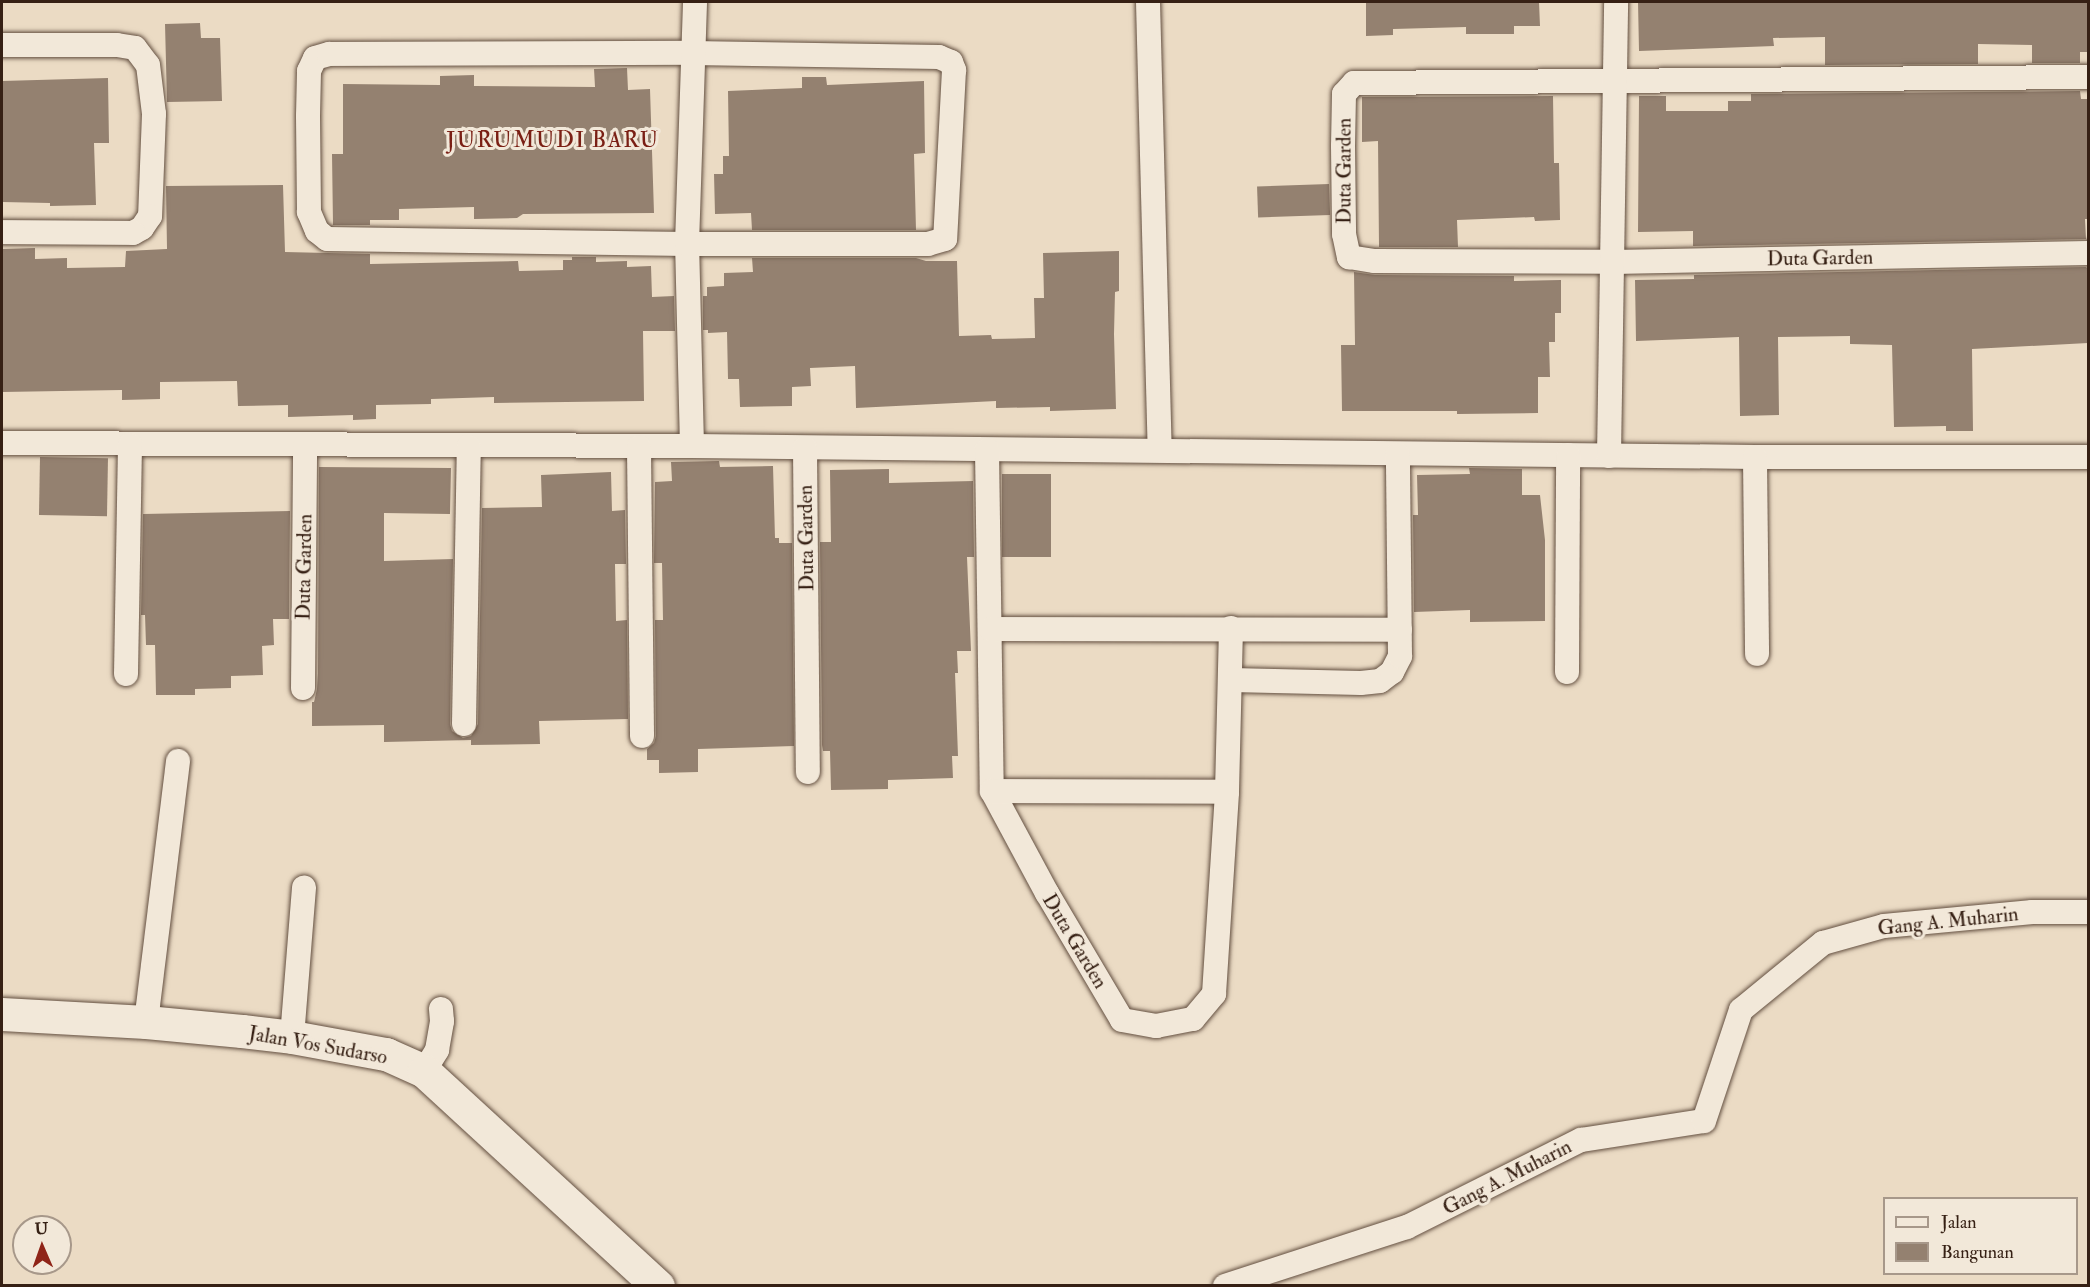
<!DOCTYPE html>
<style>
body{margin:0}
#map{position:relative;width:2090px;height:1287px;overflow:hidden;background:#ebdbc4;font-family:"IM FELL Double Pica",serif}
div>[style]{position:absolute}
.building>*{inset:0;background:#948170;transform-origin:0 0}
.roads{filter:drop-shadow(0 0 2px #634f40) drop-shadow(0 0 2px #634f40)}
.street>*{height:24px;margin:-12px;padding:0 12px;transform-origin:12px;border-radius:12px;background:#f2e8d9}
.secondary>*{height:33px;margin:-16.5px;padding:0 16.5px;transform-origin:16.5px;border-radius:16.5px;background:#f2e8d9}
span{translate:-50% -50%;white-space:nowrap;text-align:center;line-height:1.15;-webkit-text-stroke:6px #f2e8d9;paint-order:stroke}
.street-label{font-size:20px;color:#362014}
.quarter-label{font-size:22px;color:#7a1f14;letter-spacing:1.5px}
.frame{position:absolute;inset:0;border:3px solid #362014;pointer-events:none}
.legend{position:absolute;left:1883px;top:1197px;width:195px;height:78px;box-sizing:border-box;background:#f2e8d9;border:2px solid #a7988a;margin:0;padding:8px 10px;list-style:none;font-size:18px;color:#362014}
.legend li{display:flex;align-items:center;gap:12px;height:30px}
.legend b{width:30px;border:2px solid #a7988a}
.north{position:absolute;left:12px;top:1215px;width:60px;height:60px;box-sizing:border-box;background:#f2e8d9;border:2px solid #a7988a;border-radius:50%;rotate:358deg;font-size:16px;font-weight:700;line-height:24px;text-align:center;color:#362014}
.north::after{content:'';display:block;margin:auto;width:21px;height:27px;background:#8f2418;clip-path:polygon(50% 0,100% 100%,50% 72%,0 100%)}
</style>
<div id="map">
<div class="building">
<div style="clip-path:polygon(1366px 2px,1539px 2px,1540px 26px,1514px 26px,1514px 34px,1466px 34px,1466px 27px,1393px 29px,1393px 35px,1366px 36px)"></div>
<div style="clip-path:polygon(1638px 2px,2088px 2px,2088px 52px,2080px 52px,2080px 63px,2032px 63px,2032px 45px,1978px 44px,1978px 64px,1825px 65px,1825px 37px,1773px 38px,1774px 46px,1639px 51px)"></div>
<div style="clip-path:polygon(200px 23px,201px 38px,220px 38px,222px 101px,167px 102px,165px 24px)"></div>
<div style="clip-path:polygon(627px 68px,628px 90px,650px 89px,654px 213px,523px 214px,517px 218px,474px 219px,474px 207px,399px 209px,399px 220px,370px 220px,370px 225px,333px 225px,332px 154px,343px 154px,343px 84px,440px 85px,440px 76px,474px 75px,474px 86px,595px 87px,594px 69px)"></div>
<div style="clip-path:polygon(802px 77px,826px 77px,827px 85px,924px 81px,925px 153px,914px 154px,916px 230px,752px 230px,751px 213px,715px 214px,714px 174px,723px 174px,723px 156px,729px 156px,728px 91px,802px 88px)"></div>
<div style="clip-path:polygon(108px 78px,109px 143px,94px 143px,96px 205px,50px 206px,50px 203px,2px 202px,2px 81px)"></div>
<div style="clip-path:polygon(2080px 91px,2081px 99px,2088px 99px,2088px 219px,2085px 219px,2086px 239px,1693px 246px,1693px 231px,1638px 232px,1639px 96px,1666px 96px,1666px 111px,1728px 111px,1728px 101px,1751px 101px,1751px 94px)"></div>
<div style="clip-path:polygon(1553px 96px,1554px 163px,1559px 163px,1560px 220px,1535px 221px,1534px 217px,1457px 220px,1458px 247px,1379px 247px,1378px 141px,1362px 142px,1362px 97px)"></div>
<div style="left:1329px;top:184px;width:31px;height:72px;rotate:88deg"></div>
<div style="clip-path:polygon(283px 185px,285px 252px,370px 254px,370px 264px,518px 261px,519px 271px,563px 270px,563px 260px,572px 260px,572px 257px,596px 257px,596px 262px,627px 261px,627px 267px,651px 266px,652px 297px,674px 296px,675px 331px,643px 331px,644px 401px,494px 403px,494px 397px,431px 399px,431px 404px,376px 405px,376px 419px,353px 420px,353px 415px,288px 417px,288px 405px,238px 406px,237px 381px,160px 382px,160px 399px,122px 400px,122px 390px,2px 392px,2px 249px,35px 248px,35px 259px,67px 258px,67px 268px,125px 267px,126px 251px,167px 249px,166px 186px)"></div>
<div style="clip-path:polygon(1119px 251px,1119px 291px,1115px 292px,1114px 334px,1116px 409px,1050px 411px,1050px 407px,996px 408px,996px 401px,856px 408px,855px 366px,810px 368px,811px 386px,792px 387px,792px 406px,740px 407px,739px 379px,728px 379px,727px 332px,708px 333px,708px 330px,703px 330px,703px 296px,707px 296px,707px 287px,724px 286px,724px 273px,753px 272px,752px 258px,916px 258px,926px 261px,957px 261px,959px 336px,991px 335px,992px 339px,1035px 338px,1034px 298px,1044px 298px,1043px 253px)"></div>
<div style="clip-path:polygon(2086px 267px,2088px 269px,2088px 343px,1972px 349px,1973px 431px,1946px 431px,1946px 426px,1894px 427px,1892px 345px,1850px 344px,1850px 336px,1778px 337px,1779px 415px,1740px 416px,1739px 337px,1636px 341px,1635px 280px,1694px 279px,1694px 275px)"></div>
<div style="clip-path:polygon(1354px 272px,1375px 275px,1514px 276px,1514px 281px,1561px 280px,1561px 313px,1555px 313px,1555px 342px,1549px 342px,1550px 377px,1538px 377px,1538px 413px,1457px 414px,1457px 411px,1342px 411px,1341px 345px,1355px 345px)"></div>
<div style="left:40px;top:457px;width:68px;height:58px;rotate:1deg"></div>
<div style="clip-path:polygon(719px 461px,720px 467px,773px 466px,775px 538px,779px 538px,779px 543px,792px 543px,794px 746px,698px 749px,698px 772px,659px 773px,659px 760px,647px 760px,647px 749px,654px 743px,656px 736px,655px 620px,663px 620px,662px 563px,654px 563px,655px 482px,672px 481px,671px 462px)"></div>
<div style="clip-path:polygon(319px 467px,451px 468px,450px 514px,384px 513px,384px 561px,453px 559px,450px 724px,452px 731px,463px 738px,471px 736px,478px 724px,482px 508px,542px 507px,541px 475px,611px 472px,612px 511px,625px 510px,626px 564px,615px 564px,616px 621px,627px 620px,628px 719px,539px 721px,540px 744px,471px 745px,471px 740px,384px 742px,384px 725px,312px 726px,312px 702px,314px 702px,317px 689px,318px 673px)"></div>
<div style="clip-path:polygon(1469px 468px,1522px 469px,1522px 495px,1540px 495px,1545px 540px,1545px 621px,1470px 622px,1470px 610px,1414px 612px,1413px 515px,1418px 515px,1417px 475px,1470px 474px)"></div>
<div style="clip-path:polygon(889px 469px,889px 483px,973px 481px,974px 557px,967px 557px,971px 651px,957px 651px,958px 673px,955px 673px,958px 756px,952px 756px,953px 778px,888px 780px,888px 789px,831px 790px,830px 751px,823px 751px,822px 745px,820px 542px,831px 542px,830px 470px)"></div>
<div style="left:1002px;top:474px;width:49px;height:83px"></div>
<div style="clip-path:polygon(290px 511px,289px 619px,273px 619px,274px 645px,262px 646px,263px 675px,231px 676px,231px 688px,195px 689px,195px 695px,156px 695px,155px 645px,146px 645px,145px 615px,141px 615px,143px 514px)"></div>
</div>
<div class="roads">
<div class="street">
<div style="left:1148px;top:2px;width:448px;rotate:88.5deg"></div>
<div style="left:2px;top:45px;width:115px"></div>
<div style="left:117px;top:45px;width:18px;rotate:9deg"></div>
<div style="left:135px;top:48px;width:21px;rotate:53deg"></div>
<div style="left:148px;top:65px;width:49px;rotate:83deg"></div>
<div style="left:154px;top:114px;width:102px;rotate:92.2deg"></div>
<div style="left:150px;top:216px;width:14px;rotate:124deg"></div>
<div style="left:142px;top:228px;width:10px;rotate:151deg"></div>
<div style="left:133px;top:233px;width:131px;rotate:-179.6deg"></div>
<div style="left:692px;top:53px;width:247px;rotate:0.9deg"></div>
<div style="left:939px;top:57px;width:13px;rotate:23deg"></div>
<div style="left:951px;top:62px;width:9px;rotate:69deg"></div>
<div style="left:954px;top:70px;width:169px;rotate:93deg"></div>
<div style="left:945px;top:239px;width:18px;rotate:164deg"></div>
<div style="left:928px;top:244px;width:241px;rotate:180deg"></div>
<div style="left:687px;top:244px;width:360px;rotate:-179.2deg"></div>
<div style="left:327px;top:239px;width:13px;rotate:-141deg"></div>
<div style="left:317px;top:231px;width:21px;rotate:-113deg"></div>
<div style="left:309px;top:212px;width:96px;rotate:-90.6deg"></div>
<div style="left:308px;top:116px;width:45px;rotate:-88.7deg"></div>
<div style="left:309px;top:71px;width:14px;rotate:-65deg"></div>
<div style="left:315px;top:58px;width:15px;rotate:-16deg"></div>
<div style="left:329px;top:54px;width:363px;rotate:-0.2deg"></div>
<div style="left:2088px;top:77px;width:734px;rotate:179.53deg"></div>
<div style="left:1354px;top:83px;width:15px;rotate:132deg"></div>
<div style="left:1344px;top:94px;width:52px;rotate:91.1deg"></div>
<div style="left:1343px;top:146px;width:88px;rotate:89.3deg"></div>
<div style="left:1344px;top:234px;width:24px;rotate:78deg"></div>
<div style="left:1349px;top:257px;width:26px;rotate:9deg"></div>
<div style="left:1375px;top:261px;width:238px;rotate:0.2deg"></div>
<div style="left:1613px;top:262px;width:475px;rotate:-1.1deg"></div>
<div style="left:2px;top:443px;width:690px;rotate:0.25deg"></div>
<div style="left:692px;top:446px;width:1063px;rotate:0.59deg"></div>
<div style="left:1755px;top:457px;width:333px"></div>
<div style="left:692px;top:446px;width:202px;rotate:-91.4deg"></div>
<div style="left:687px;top:244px;width:242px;rotate:-88.1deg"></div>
<div style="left:639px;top:447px;width:289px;rotate:89.4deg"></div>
<div style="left:805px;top:448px;width:324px;rotate:89.5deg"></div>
<div style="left:987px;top:450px;width:341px;rotate:89.2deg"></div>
<div style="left:992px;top:791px;width:116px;rotate:61.7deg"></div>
<div style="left:1047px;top:893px;width:147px;rotate:59.4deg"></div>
<div style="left:1122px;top:1020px;width:35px;rotate:10deg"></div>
<div style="left:1156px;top:1026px;width:38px;rotate:-11deg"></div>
<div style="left:1193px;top:1019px;width:33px;rotate:-50deg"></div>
<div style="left:1214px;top:994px;width:202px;rotate:-86.3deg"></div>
<div style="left:1227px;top:792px;width:164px;rotate:-88.6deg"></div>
<div style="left:1609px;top:456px;width:454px;rotate:-89.1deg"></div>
<div style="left:1755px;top:457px;width:197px;rotate:89.4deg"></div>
<div style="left:991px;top:629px;width:409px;rotate:0.1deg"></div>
<div style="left:1567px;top:672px;width:217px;rotate:-89.7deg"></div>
<div style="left:126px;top:674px;width:229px;rotate:-89deg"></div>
<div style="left:1231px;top:680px;width:130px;rotate:1.3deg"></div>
<div style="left:1361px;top:683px;width:19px;rotate:-6deg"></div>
<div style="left:1380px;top:681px;width:15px;rotate:-37deg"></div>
<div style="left:1392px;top:672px;width:18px;rotate:-63deg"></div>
<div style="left:1400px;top:656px;width:201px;rotate:-90.6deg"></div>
<div style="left:303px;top:688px;width:242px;rotate:-89.5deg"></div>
<div style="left:464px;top:724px;width:277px;rotate:-89deg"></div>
<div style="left:992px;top:791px;width:235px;rotate:0.2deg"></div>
<div style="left:146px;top:1022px;width:263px;rotate:-83deg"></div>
<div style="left:292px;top:1037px;width:150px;rotate:-85.4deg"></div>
<div style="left:424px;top:1071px;width:25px;rotate:-58deg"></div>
<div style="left:437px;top:1050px;width:29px;rotate:-80deg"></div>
<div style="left:442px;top:1021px;width:12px;rotate:-95deg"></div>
<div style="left:1225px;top:1286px;width:191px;rotate:-18deg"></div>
<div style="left:1407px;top:1227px;width:195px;rotate:-26.6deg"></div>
<div style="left:1581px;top:1140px;width:124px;rotate:-8.8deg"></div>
<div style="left:1704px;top:1121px;width:117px;rotate:-71.6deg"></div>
<div style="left:1741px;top:1010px;width:106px;rotate:-39.3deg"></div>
<div style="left:1823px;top:943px;width:63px;rotate:-15.6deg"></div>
<div style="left:1884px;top:926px;width:149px;rotate:-5.4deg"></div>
<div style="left:2032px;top:912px;width:56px"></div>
</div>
<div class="secondary">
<div style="left:2px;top:1014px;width:144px;rotate:3.2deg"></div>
<div style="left:146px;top:1022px;width:96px;rotate:5.4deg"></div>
<div style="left:242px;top:1031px;width:50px;rotate:6.8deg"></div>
<div style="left:292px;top:1037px;width:96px;rotate:10.3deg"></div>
<div style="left:386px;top:1054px;width:42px;rotate:24.1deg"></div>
<div style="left:424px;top:1071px;width:318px;rotate:42.6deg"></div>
</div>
</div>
<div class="street-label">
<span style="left:1344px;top:171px;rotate:-90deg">Duta Garden</span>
<span style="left:1820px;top:258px;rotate:-1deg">Duta Garden</span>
<span style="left:806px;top:538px;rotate:-91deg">Duta Garden</span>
<span style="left:304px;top:567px;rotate:-89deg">Duta Garden</span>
<span style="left:1948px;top:921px;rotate:-6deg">Gang A. Muharin</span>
<span style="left:1075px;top:941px;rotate:59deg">Duta Garden</span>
<span style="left:318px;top:1045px;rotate:10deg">Jalan Vos Sudarso</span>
<span style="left:1507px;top:1177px;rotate:-27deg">Gang A. Muharin</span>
</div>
<div class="quarter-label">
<span style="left:553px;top:141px">JURUMUDI BARU</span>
</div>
<div class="frame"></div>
<ul class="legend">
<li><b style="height:8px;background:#f2e8d9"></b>Jalan</li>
<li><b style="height:16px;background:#948170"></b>Bangunan</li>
</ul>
<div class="north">U</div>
</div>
